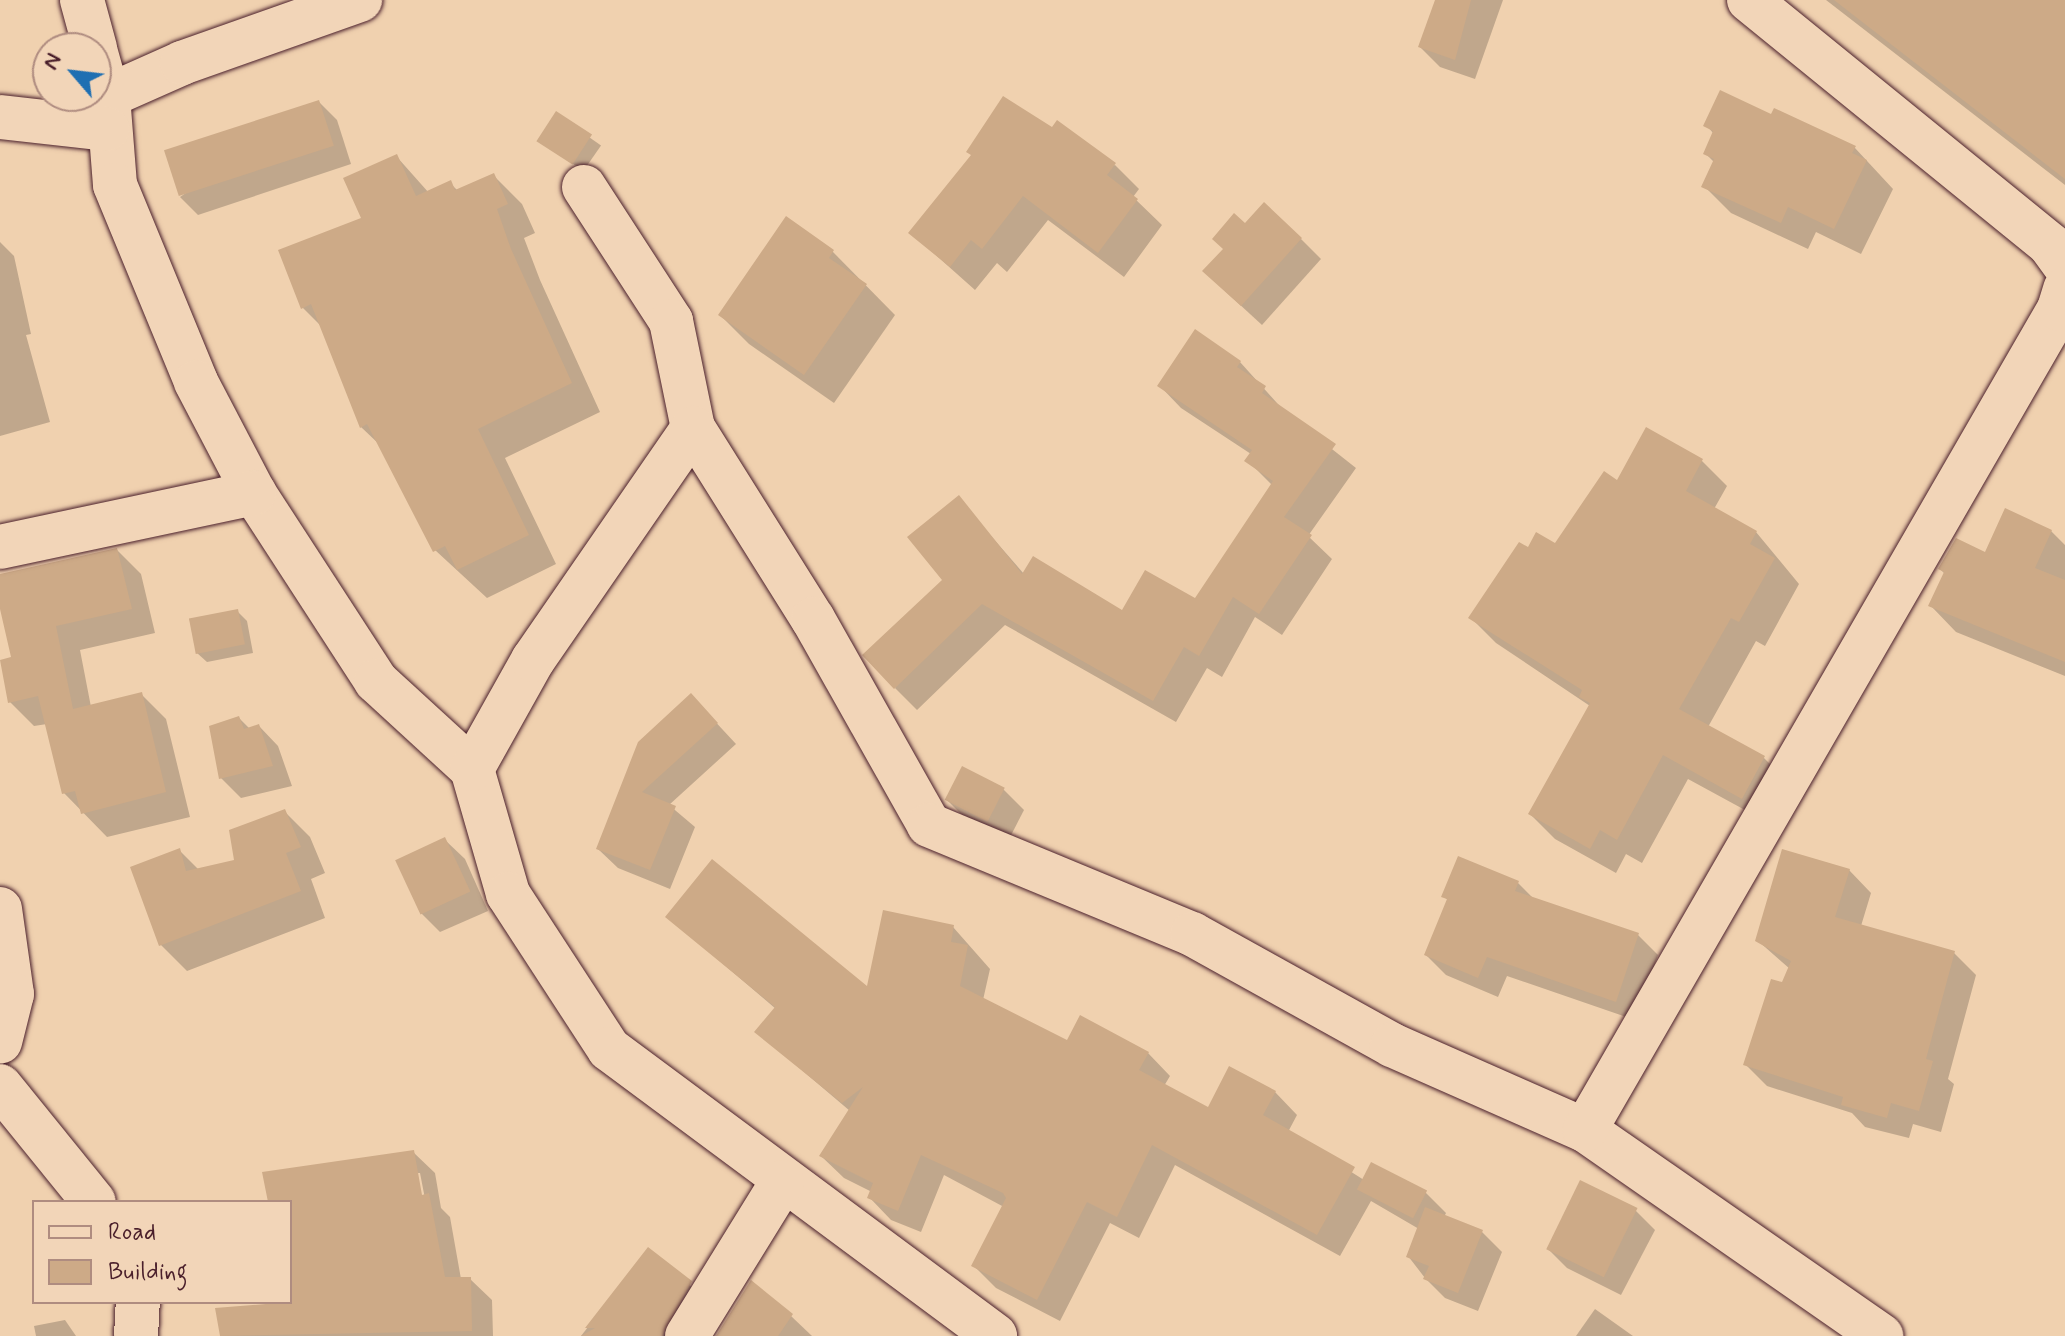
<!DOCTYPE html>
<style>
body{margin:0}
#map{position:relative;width:2065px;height:1336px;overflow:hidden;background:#f0d1af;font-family:Mynerve,sans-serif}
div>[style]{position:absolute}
.shadow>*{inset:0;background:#0003;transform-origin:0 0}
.building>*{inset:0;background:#cdaa87;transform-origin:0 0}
.roads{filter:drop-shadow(0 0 2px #4a1f2b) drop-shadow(0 0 2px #4a1f2b)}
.minor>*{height:44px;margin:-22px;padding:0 22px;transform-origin:22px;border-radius:22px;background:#f2d5b8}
span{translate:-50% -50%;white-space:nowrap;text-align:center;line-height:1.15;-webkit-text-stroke:7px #f2d5b8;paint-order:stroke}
.legend{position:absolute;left:32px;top:1200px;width:260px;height:104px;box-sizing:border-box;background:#f2d5b8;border:2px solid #af8c80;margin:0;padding:10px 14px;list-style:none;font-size:24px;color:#4a1f2b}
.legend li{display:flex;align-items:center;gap:16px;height:40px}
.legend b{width:40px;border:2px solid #af8c80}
.north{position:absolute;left:32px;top:32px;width:80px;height:80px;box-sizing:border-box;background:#f2d5b8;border:2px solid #af8c80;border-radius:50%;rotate:298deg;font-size:22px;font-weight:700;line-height:32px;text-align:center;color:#4a1f2b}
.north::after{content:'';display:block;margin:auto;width:28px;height:36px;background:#1f6fb2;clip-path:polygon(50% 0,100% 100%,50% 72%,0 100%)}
</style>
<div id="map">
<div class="shadow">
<div style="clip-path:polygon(1437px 0,1503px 0,1475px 79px,1440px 67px,1420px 47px)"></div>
<div style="clip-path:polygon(1826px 0,2065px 0,2065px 185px)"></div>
<div style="clip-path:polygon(319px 102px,337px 120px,351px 164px,198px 215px,180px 197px)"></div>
<div style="clip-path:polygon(1775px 111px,1855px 148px,1893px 189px,1861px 254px,1816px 232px,1808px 249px,1731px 213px,1704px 186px,1715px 163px,1705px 153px,1714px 134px,1706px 125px,1772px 117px)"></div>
<div style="left:556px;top:114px;width:55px;height:31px;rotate:35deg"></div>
<div style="clip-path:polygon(397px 157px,429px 193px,450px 183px,458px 191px,493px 175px,522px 204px,535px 233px,524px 238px,540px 280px,600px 412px,505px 458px,556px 564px,487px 598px,435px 550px,381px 446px,361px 427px,323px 328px,302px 307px,363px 219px)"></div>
<div style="clip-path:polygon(1115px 165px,1139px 189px,1133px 197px,1162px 225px,1124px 277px,1048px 220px,1007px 272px,997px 263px,975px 290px,911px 233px)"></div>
<div style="clip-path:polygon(787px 219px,833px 252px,895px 315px,834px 403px,749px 344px,720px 315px)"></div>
<div style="clip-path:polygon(1245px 226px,1301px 239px,1321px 259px,1262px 325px,1225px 291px)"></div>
<div style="clip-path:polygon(0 242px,14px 256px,31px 334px,26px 335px,50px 422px,0 436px)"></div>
<div style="clip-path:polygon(1240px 362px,1285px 412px,1356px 468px,1308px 536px,1332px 559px,1282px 635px,1255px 617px,1222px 677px,1207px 668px,1176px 722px,1005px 625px,917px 710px,895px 688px,945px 580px,958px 498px,1024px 574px,1123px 613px,1195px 600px,1272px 485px,1247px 460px,1251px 454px,1181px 408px,1159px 385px)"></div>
<div style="clip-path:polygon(1646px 430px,1702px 461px,1727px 486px,1714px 509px,1756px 532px,1799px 584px,1765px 646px,1756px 641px,1708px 727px,1764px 758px,1789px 783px,1767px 822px,1688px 779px,1642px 863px,1626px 854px,1616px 873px,1555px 839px,1530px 814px,1590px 706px,1496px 643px,1471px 618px,1528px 549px,1556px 546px,1617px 482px)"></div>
<div style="clip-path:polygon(2051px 531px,2065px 545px,2065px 676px,1956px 632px,1931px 606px,1945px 574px,1940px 569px)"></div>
<div style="clip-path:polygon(117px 550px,141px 574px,155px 633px,80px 650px,91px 707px,141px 694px,166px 719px,190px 817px,107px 837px,64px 793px,47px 724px,34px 726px,10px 702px,13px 659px,0 576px)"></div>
<div style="clip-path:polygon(237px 611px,247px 621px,253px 653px,207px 662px,197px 653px)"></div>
<div style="clip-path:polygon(710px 716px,736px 744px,669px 805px,695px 827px,670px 889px,618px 868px,598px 849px,640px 743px)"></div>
<div style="clip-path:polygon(239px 718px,250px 729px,259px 726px,278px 746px,292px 786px,241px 798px,221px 778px)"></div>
<div style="clip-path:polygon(962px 769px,1004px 790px,1024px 810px,1008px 841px,966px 819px,946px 799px)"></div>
<div style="clip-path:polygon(284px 811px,310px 837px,325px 873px,311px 879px,325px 918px,187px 971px,161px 945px,180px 851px,199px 870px,237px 862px)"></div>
<div style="clip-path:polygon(445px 840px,465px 859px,488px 911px,440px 932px,421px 913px)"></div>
<div style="clip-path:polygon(1849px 870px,1871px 893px,1861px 926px,1954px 953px,1976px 975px,1948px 1079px,1954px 1084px,1941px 1132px,1913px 1124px,1909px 1138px,1865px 1127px,1852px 1113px,1767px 1086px,1745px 1064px,1790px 969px,1757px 940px)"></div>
<div style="clip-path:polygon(1518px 883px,1535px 900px,1638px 935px,1658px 955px,1635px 1020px,1507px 976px,1498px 997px,1446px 975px,1426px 955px,1449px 901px,1443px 896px)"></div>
<div style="clip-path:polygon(668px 917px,868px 990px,953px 927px,990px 969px,983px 1000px,1067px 1043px,1148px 1053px,1170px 1076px,1164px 1086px,1209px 1110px,1275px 1092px,1297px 1115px,1288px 1132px,1364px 1180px,1372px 1165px,1426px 1193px,1446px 1213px,1444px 1217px,1482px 1232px,1502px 1252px,1478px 1311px,1445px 1298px,1425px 1278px,1408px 1256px,1419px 1229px,1371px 1201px,1340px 1256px,1175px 1165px,1139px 1238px,1110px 1223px,1060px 1321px,996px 1288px,974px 1266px,1004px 1207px,944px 1175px,921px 1232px,891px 1220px,869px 1197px,872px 1192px,844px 1178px,821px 1156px,850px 1111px,757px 1032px,776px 1009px)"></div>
<div style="clip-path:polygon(evenodd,413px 1152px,435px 1173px,441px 1208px,450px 1217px,461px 1279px,470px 1279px,492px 1300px,493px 1336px,222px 1336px,217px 1310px,290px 1302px,290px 1202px,270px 1202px,413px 1152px,416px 1173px,420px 1173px,426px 1204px,422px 1205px,416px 1173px)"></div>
<div style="clip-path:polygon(1635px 1210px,1655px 1230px,1621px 1295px,1567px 1268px,1547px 1248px)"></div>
<div style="clip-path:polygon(648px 1250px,707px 1300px,685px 1336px,581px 1336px)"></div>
<div style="clip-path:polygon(1595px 1309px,1633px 1336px,1576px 1336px)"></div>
<div style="clip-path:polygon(791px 1316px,812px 1336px,721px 1336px)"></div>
<div style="clip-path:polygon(65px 1320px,76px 1336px,36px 1336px,34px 1326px)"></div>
</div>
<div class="building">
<div style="clip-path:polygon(1435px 0,1471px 0,1455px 60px,1418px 47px)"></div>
<div style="clip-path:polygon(1834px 0,2065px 0,2065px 179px)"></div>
<div style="clip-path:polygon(1720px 90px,1771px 114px,1774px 108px,1856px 146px,1852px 153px,1867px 160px,1834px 229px,1788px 207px,1781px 223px,1701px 187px,1714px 159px,1703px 154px,1713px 131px,1703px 126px)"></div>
<div style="clip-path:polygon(1003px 96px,1052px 127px,1057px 120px,1116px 163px,1107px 175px,1138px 199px,1098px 253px,1023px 196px,982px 249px,971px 240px,950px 267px,908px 233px,971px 155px,966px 152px)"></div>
<div style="left:319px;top:100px;width:48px;height:163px;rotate:72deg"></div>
<div style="left:556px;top:111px;width:43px;height:36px;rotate:33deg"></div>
<div style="clip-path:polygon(397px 154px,416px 196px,451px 180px,455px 190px,494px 173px,508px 204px,497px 209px,511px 249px,572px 383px,478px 429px,529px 535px,457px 570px,445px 546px,433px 552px,367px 424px,360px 428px,311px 304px,301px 309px,278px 250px,361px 218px,343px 178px)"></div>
<div style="clip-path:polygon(1264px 202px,1302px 238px,1241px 306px,1202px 271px,1223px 249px,1212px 239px,1234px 213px,1245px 223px)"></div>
<div style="clip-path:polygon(786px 216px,834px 250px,829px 258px,867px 284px,804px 375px,718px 315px)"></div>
<div style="clip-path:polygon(1195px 329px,1241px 361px,1237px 367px,1266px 386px,1262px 393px,1336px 444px,1284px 517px,1312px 535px,1259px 614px,1233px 597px,1199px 656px,1184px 647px,1153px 701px,982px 604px,894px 689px,862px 655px,942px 580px,907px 537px,959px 495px,1022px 574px,1033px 556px,1122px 610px,1145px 570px,1195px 598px,1273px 481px,1244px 461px,1252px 450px,1157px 386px)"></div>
<div style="clip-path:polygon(1646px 427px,1703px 459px,1686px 491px,1757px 531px,1750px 544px,1775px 558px,1739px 622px,1731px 618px,1679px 709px,1765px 756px,1742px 799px,1663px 755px,1617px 840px,1600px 830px,1590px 849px,1528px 814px,1590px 703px,1579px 697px,1582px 690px,1468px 618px,1519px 542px,1528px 547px,1536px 532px,1555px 543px,1604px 471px,1617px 480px)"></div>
<div style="clip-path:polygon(2005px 508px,2052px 530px,2035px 568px,2065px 580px,2065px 662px,1928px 606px,1944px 572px,1938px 569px,1956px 538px,1985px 552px)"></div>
<div style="clip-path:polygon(117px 548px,132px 609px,56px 626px,73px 709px,142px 692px,166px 792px,81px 814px,75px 791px,62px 794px,38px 696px,8px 703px,0 660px,11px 657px,0 609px,0 574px)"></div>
<div style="left:238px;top:609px;width:36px;height:50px;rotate:79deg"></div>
<div style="clip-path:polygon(691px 693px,718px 723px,642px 792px,676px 806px,650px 870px,596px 849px,638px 742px)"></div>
<div style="clip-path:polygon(239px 716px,244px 729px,259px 724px,273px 766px,219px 779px,209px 726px)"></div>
<div style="left:962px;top:766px;width:48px;height:38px;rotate:27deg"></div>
<div style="clip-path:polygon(285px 809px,301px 847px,286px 853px,301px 891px,159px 946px,130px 867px,180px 848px,186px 871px,234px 860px,229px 830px)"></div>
<div style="left:445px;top:837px;width:60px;height:55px;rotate:65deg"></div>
<div style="clip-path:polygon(1782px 849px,1850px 869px,1835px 917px,1955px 951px,1926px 1059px,1933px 1061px,1919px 1111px,1891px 1103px,1887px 1118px,1841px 1105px,1843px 1097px,1743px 1065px,1771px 979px,1782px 982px,1791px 961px,1755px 941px)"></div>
<div style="clip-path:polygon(1458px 856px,1519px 881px,1515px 891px,1639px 933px,1616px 1002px,1487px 957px,1478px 978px,1424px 955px,1447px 899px,1441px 897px)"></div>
<div style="clip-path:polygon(712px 859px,867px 986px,883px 910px,954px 925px,951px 942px,968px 945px,960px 986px,1067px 1040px,1080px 1015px,1149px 1052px,1139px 1070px,1208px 1107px,1229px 1066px,1276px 1091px,1263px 1115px,1355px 1167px,1317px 1235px,1152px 1145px,1117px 1217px,1087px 1202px,1037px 1300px,971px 1266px,1006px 1198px,1003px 1193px,921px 1155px,898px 1211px,867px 1198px,873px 1183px,819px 1156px,863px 1087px,842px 1103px,754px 1032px,775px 1007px,665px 917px)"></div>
<div style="clip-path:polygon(414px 1150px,422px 1195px,429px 1193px,445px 1277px,471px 1277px,472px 1331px,220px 1336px,215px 1308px,290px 1302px,290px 1202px,268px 1202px,262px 1172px)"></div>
<div style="left:1371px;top:1162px;width:63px;height:31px;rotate:27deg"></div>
<div style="left:1580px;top:1180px;width:64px;height:77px;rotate:26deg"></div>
<div style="clip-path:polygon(1425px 1207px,1483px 1230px,1458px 1293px,1423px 1279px,1429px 1266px,1406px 1257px)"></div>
<div style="clip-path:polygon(648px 1247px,692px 1281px,662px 1336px,581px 1336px,595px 1328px,585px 1328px)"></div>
<div style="clip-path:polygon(751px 1280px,793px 1314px,778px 1336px,716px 1336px)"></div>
</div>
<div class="roads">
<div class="minor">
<div style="left:82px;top:0;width:50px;rotate:74.8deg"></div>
<div style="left:1749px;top:0;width:388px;rotate:39.1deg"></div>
<div style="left:2050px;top:245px;width:26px;rotate:54deg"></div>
<div style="left:96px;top:53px;width:45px;rotate:74.4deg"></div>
<div style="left:108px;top:96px;width:89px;rotate:85.5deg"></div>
<div style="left:115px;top:185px;width:213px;rotate:67.6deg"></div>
<div style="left:196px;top:382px;width:125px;rotate:62.4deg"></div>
<div style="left:254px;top:493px;width:224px;rotate:57deg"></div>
<div style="left:376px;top:681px;width:130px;rotate:42.5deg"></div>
<div style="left:472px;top:769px;width:130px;rotate:73.9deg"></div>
<div style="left:508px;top:894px;width:185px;rotate:56.9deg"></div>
<div style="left:609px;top:1049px;width:481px;rotate:36.6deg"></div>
<div style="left:108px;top:96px;width:81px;rotate:-24deg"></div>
<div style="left:182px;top:63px;width:189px;rotate:-19.5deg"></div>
<div style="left:0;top:117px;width:108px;rotate:6.4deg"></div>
<div style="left:584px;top:187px;width:160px;rotate:57deg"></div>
<div style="left:671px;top:321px;width:109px;rotate:78.4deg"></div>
<div style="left:693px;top:428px;width:226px;rotate:57.9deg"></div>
<div style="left:813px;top:619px;width:236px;rotate:60.6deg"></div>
<div style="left:929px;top:825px;width:285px;rotate:22.5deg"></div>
<div style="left:1192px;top:934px;width:229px;rotate:29deg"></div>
<div style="left:1392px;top:1045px;width:211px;rotate:23.8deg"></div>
<div style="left:1585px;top:1130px;width:361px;rotate:34.8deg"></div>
<div style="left:0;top:547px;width:260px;rotate:-12deg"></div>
<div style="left:472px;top:769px;width:125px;rotate:-60.8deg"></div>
<div style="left:533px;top:660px;width:282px;rotate:-55.4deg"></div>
<div style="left:0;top:909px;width:86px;rotate:82deg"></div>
<div style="left:12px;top:994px;width:49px;rotate:104deg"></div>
<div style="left:0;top:1086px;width:149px;rotate:51deg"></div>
<div style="left:1585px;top:1130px;width:948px;rotate:-60deg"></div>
<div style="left:2059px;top:309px;width:21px;rotate:-73deg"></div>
<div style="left:136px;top:1336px;width:34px;rotate:-87deg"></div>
<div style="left:687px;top:1336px;width:181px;rotate:-58.3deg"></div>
</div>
</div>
<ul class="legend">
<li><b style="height:10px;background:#f2d5b8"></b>Road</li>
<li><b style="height:22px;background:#cdaa87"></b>Building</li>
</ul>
<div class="north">N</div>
</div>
